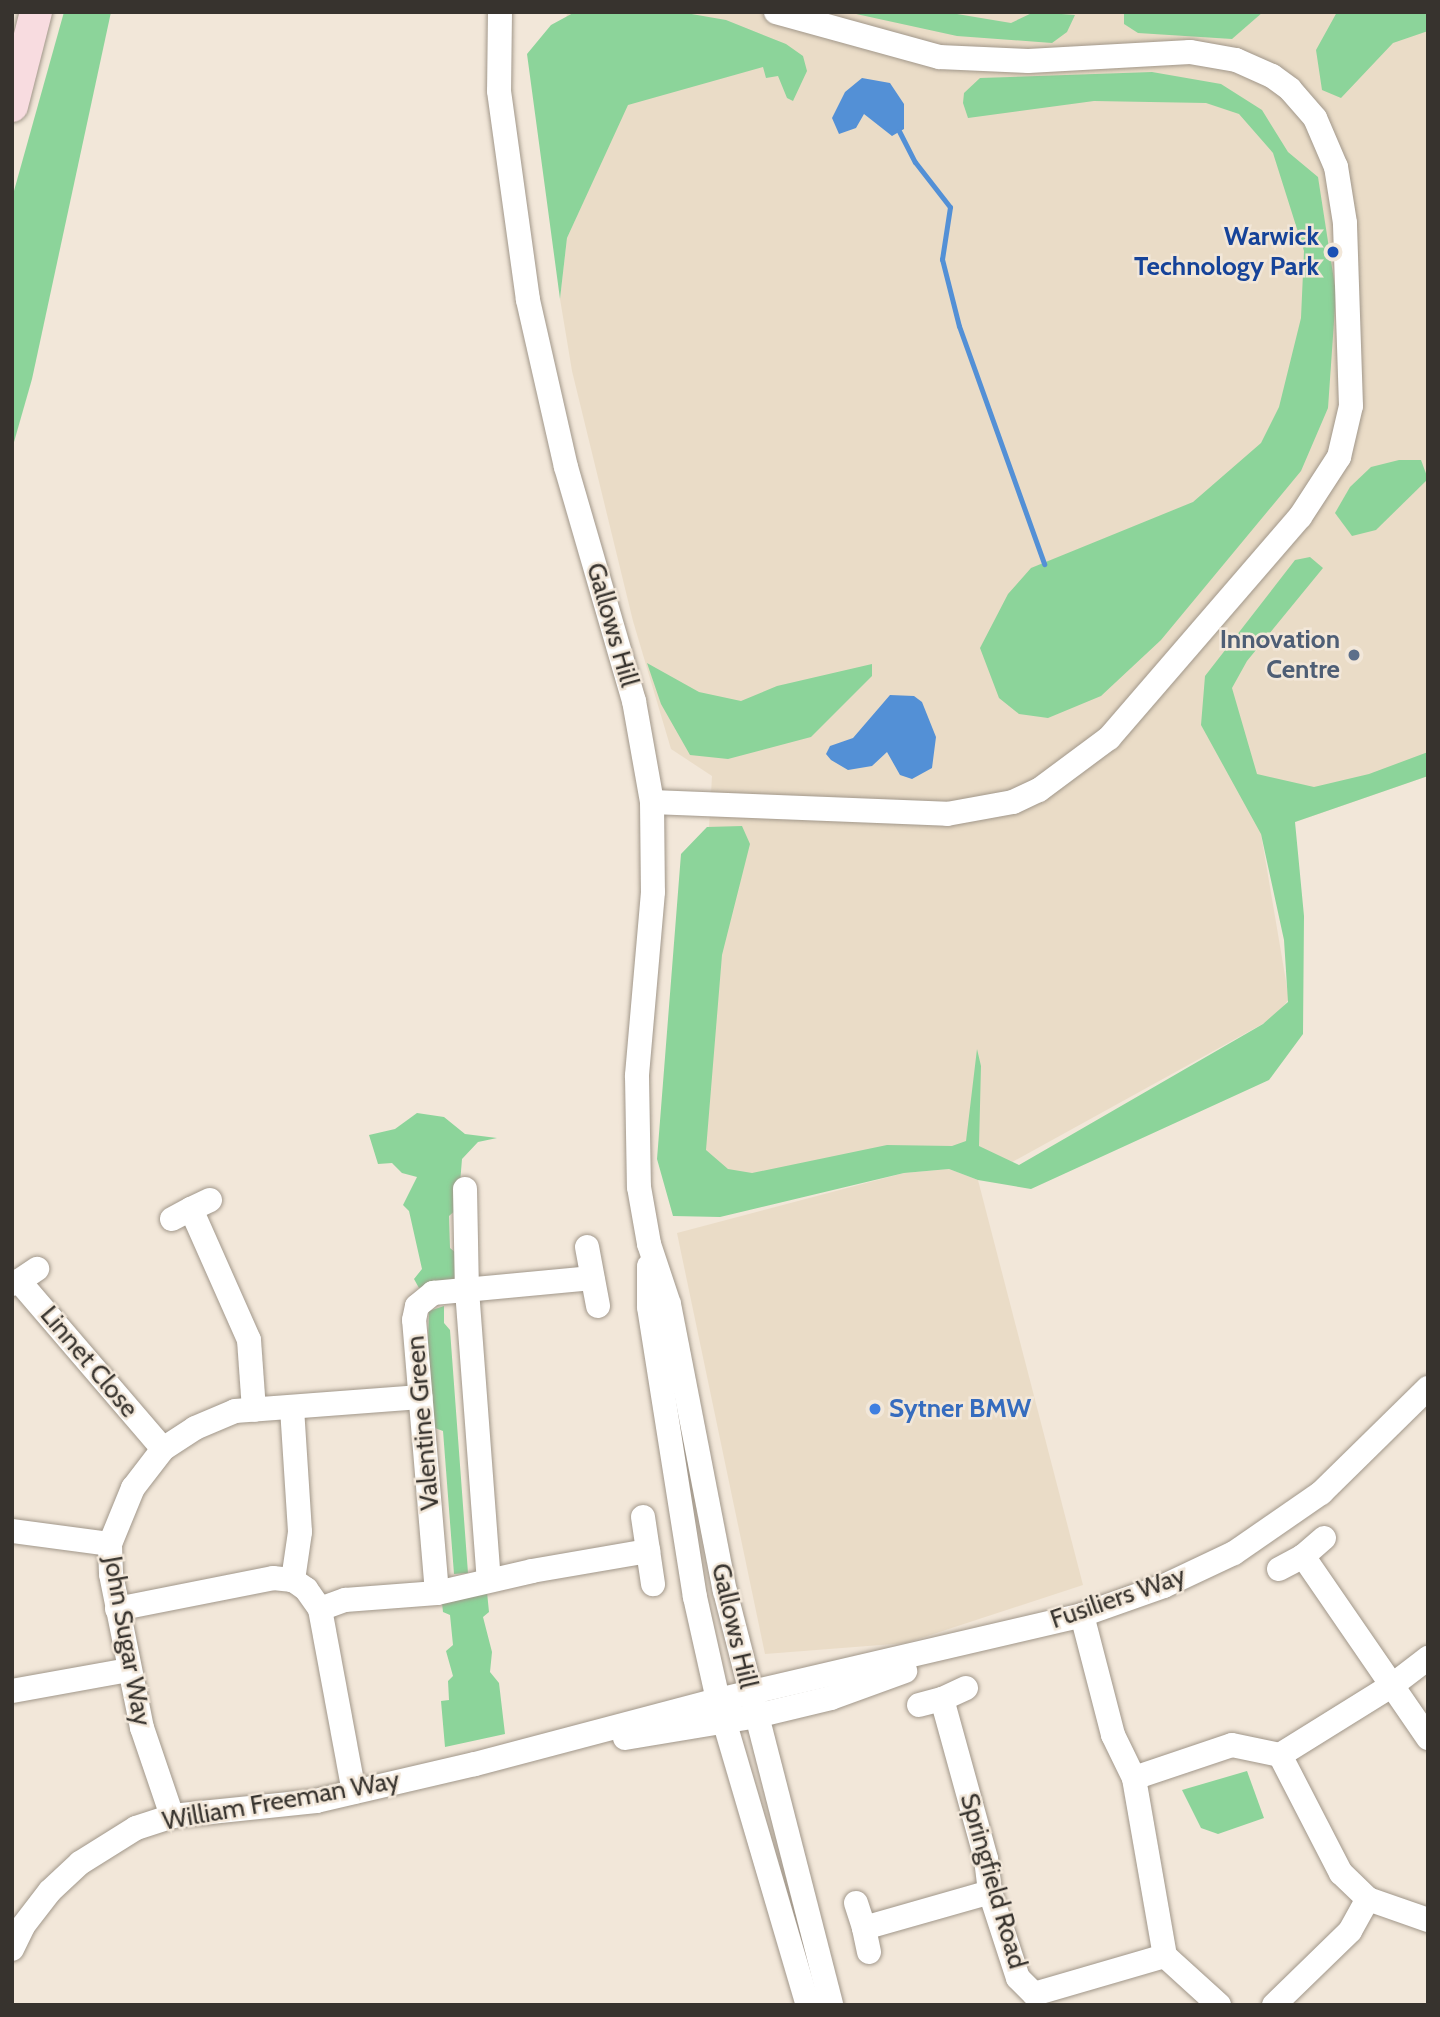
<!DOCTYPE html>
<style>
body{margin:0}
#map{position:relative;width:1440px;height:2017px;overflow:hidden;background:#f2e7d9;font-family:Cabin,sans-serif}
div>[style]{position:absolute}
.built>*{inset:0;background:#eadcc7}
.green>*{inset:0;background:#8cd49a}
.water>*{inset:0;background:#5390d6}
.stream>*{height:5px;margin:-2.5px;padding:0 2.5px;transform-origin:2.5px;border-radius:2.5px;background:#5390d6}
.roads{filter:drop-shadow(0 0 2px #a1978a) drop-shadow(0 0 2px #a1978a)}
.minor>*{height:24px;margin:-12px;padding:0 12px;transform-origin:12px;border-radius:12px;background:#fff}
.major>*{height:32px;margin:-16px;padding:0 16px;transform-origin:16px;border-radius:16px;background:#f8dce0}
.dots>*{width:19px;height:19px;translate:-50% -50%;box-sizing:border-box;border:4px solid #f2e7d9;border-radius:50%}
span{translate:-50% -50%;white-space:nowrap;text-align:center;line-height:1.15;-webkit-text-stroke:5px #f2e7d9;paint-order:stroke}
.transit-label{font-size:26px;color:#164399;font-weight:700}
.right{translate:-100% -50%;text-align:right}
.street-label{font-size:26px;color:#37332e}
.service-label{font-size:26px;color:#4e5e75;font-weight:700}
.shop-label{font-size:26px;color:#366cbe;font-weight:700}
.left{translate:0 -50%;text-align:left}
.frame{position:absolute;inset:0;border:14px solid #37332e;pointer-events:none}
</style>
<div id="map">
<div class="built">
<div style="clip-path:polygon(567px 12px,1428px 12px,1428px 776px,1261px 834px,1289px 999px,1275px 1017px,1005px 1166px,902px 1159px,688px 1194px,712px 776px,671px 749px,633px 621px,572px 371px,560px 299px,567px 238px,599px 167px,564px 46px)"></div>
<div style="clip-path:polygon(949px 1169px,978px 1180px,1083px 1585px,906px 1643px,765px 1654px,677px 1233px,904px 1173px)"></div>
</div>
<div class="green">
<div style="clip-path:polygon(64px 12px,111px 12px,32px 379px,12px 449px,12px 198px)"></div>
<div style="clip-path:polygon(575px 12px,680px 12px,726px 20px,786px 44px,803px 56px,807px 71px,793px 101px,787px 98px,778px 76px,766px 78px,763px 67px,628px 105px,567px 238px,560px 299px,527px 54px,551px 25px)"></div>
<div style="clip-path:polygon(847px 12px,945px 12px,1011px 23px,1034px 12px,1075px 15px,1067px 32px,1052px 43px,957px 36px)"></div>
<div style="clip-path:polygon(1124px 12px,1263px 12px,1232px 39px,1138px 33px,1124px 24px)"></div>
<div style="clip-path:polygon(1337px 12px,1428px 12px,1428px 31px,1393px 43px,1341px 98px,1322px 90px,1316px 50px)"></div>
<div style="clip-path:polygon(1152px 72px,1221px 84px,1262px 110px,1288px 152px,1318px 177px,1336px 293px,1328px 408px,1301px 471px,1161px 640px,1101px 696px,1048px 718px,1019px 714px,999px 698px,980px 648px,1008px 594px,1031px 568px,1193px 502px,1261px 443px,1279px 407px,1301px 318px,1304px 251px,1273px 153px,1239px 114px,1206px 103px,1094px 101px,968px 118px,963px 103px,964px 93px,980px 78px)"></div>
<div style="clip-path:polygon(1399px 460px,1421px 460px,1428px 479px,1376px 530px,1352px 536px,1335px 513px,1350px 487px,1371px 467px)"></div>
<div style="clip-path:polygon(1310px 557px,1323px 568px,1247px 661px,1232px 688px,1257px 774px,1314px 787px,1369px 774px,1428px 752px,1428px 776px,1295px 822px,1304px 916px,1303px 1034px,1269px 1080px,1031px 1189px,978px 1180px,949px 1169px,904px 1173px,720px 1217px,673px 1216px,657px 1159px,681px 854px,707px 827px,742px 826px,750px 844px,722px 955px,706px 1150px,728px 1169px,752px 1173px,887px 1145px,952px 1146px,966px 1141px,977px 1049px,981px 1066px,979px 1146px,1019px 1165px,1263px 1024px,1288px 1002px,1284px 940px,1261px 834px,1201px 725px,1205px 676px,1295px 560px)"></div>
<div style="clip-path:polygon(647px 663px,699px 692px,741px 701px,777px 686px,872px 664px,872px 676px,811px 737px,728px 759px,690px 755px,661px 704px)"></div>
<div style="clip-path:polygon(417px 1113px,444px 1117px,465px 1134px,497px 1138px,478px 1142px,462px 1159px,458px 1208px,449px 1216px,450px 1248px,456px 1253px,458px 1279px,419px 1288px,414px 1279px,422px 1269px,409px 1211px,403px 1205px,417px 1177px,402px 1173px,392px 1163px,378px 1164px,369px 1135px,395px 1129px)"></div>
<div style="clip-path:polygon(444px 1306px,444px 1323px,450px 1330px,468px 1573px,454px 1574px,443px 1431px,432px 1427px,428px 1340px,429px 1311px)"></div>
<div style="clip-path:polygon(487px 1592px,489px 1612px,483px 1617px,492px 1652px,490px 1672px,499px 1683px,505px 1734px,445px 1747px,441px 1701px,449px 1700px,448px 1681px,453px 1676px,446px 1651px,453px 1645px,450px 1615px,443px 1612px,442px 1603px)"></div>
<div style="clip-path:polygon(1247px 1771px,1264px 1818px,1218px 1834px,1201px 1828px,1182px 1790px)"></div>
</div>
<div class="water">
<div style="clip-path:polygon(862px 78px,890px 83px,904px 104px,904px 129px,892px 136px,864px 114px,856px 128px,839px 134px,832px 118px,845px 92px)"></div>
<div style="clip-path:polygon(890px 695px,914px 696px,922px 702px,936px 737px,932px 768px,912px 779px,900px 775px,887px 752px,872px 766px,848px 770px,831px 760px,826px 754px,830px 746px,853px 738px)"></div>
</div>
<div class="stream">
<div style="left:899px;top:131px;width:35px;rotate:63deg"></div>
<div style="left:915px;top:162px;width:57px;rotate:52.1deg"></div>
<div style="left:950px;top:207px;width:53px;rotate:98.7deg"></div>
<div style="left:942px;top:259px;width:69px;rotate:75.8deg"></div>
<div style="left:959px;top:326px;width:253px;rotate:70.3deg"></div>
</div>
<div class="roads">
<div class="minor">
<div style="left:500px;top:12px;width:79px;rotate:90.7deg"></div>
<div style="left:499px;top:91px;width:211px;rotate:82.1deg"></div>
<div style="left:528px;top:300px;width:171px;rotate:77.2deg"></div>
<div style="left:566px;top:467px;width:244px;rotate:73.8deg"></div>
<div style="left:634px;top:701px;width:103px;rotate:79.9deg"></div>
<div style="left:652px;top:802px;width:90px;rotate:89.4deg"></div>
<div style="left:653px;top:892px;width:185px;rotate:95deg"></div>
<div style="left:637px;top:1076px;width:111px;rotate:89deg"></div>
<div style="left:639px;top:1187px;width:58px;rotate:80deg"></div>
<div style="left:649px;top:1244px;width:63px;rotate:71.6deg"></div>
<div style="left:669px;top:1304px;width:292px;rotate:79deg"></div>
<div style="left:725px;top:1591px;width:427px;rotate:75.6deg"></div>
<div style="left:652px;top:802px;width:295px;rotate:2.3deg"></div>
<div style="left:947px;top:814px;width:67px;rotate:-10.3deg"></div>
<div style="left:1013px;top:802px;width:29px;rotate:-25deg"></div>
<div style="left:1039px;top:790px;width:87px;rotate:-36.6deg"></div>
<div style="left:1109px;top:738px;width:292px;rotate:-49.2deg"></div>
<div style="left:1300px;top:517px;width:72px;rotate:-57deg"></div>
<div style="left:1339px;top:457px;width:52px;rotate:-76.8deg"></div>
<div style="left:1351px;top:406px;width:183px;rotate:-91.9deg"></div>
<div style="left:1345px;top:223px;width:57px;rotate:-99.1deg"></div>
<div style="left:1336px;top:167px;width:53px;rotate:-113.2deg"></div>
<div style="left:1315px;top:118px;width:38px;rotate:-131deg"></div>
<div style="left:1290px;top:89px;width:22px;rotate:-144deg"></div>
<div style="left:1272px;top:76px;width:39px;rotate:-156deg"></div>
<div style="left:1236px;top:60px;width:47px;rotate:-170.1deg"></div>
<div style="left:1190px;top:52px;width:162px;rotate:176.8deg"></div>
<div style="left:1028px;top:61px;width:89px;rotate:-177.4deg"></div>
<div style="left:939px;top:57px;width:169px;rotate:-164.6deg"></div>
<div style="left:465px;top:1189px;width:101px;rotate:88.9deg"></div>
<div style="left:467px;top:1290px;width:291px;rotate:85.7deg"></div>
<div style="left:210px;top:1200px;width:21px;rotate:155deg"></div>
<div style="left:191px;top:1209px;width:143px;rotate:66.1deg"></div>
<div style="left:249px;top:1340px;width:70px;rotate:85.9deg"></div>
<div style="left:172px;top:1219px;width:21px;rotate:-28deg"></div>
<div style="left:587px;top:1247px;width:60px;rotate:79.4deg"></div>
<div style="left:649px;top:1266px;width:41px;rotate:90deg"></div>
<div style="left:649px;top:1307px;width:294px;rotate:81deg"></div>
<div style="left:695px;top:1597px;width:106px;rotate:77.4deg"></div>
<div style="left:718px;top:1700px;width:318px;rotate:73.6deg"></div>
<div style="left:19px;top:1281px;width:22px;rotate:-34deg"></div>
<div style="left:12px;top:1284px;width:8px;rotate:-23deg"></div>
<div style="left:19px;top:1281px;width:221px;rotate:49.4deg"></div>
<div style="left:292px;top:1408px;width:124px;rotate:86.3deg"></div>
<div style="left:300px;top:1532px;width:49px;rotate:98.3deg"></div>
<div style="left:293px;top:1580px;width:16px;rotate:35deg"></div>
<div style="left:306px;top:1589px;width:24px;rotate:55deg"></div>
<div style="left:320px;top:1609px;width:186px;rotate:79.5deg"></div>
<div style="left:643px;top:1517px;width:68px;rotate:81.5deg"></div>
<div style="left:12px;top:1531px;width:99px;rotate:7.6deg"></div>
<div style="left:1324px;top:1538px;width:28px;rotate:139deg"></div>
<div style="left:1303px;top:1556px;width:221px;rotate:55.5deg"></div>
<div style="left:1279px;top:1569px;width:27px;rotate:-28deg"></div>
<div style="left:437px;top:1593px;width:274px;rotate:-94.8deg"></div>
<div style="left:414px;top:1320px;width:14px;rotate:-78deg"></div>
<div style="left:417px;top:1306px;width:21px;rotate:-39deg"></div>
<div style="left:433px;top:1293px;width:160px;rotate:-5.4deg"></div>
<div style="left:117px;top:1609px;width:159px;rotate:-11.2deg"></div>
<div style="left:273px;top:1578px;width:20px;rotate:6deg"></div>
<div style="left:320px;top:1609px;width:27px;rotate:-20deg"></div>
<div style="left:345px;top:1600px;width:92px;rotate:-4.4deg"></div>
<div style="left:437px;top:1593px;width:98px;rotate:-13deg"></div>
<div style="left:532px;top:1571px;width:118px;rotate:-9.8deg"></div>
<div style="left:1082px;top:1615px;width:124px;rotate:75.5deg"></div>
<div style="left:1113px;top:1735px;width:48px;rotate:64deg"></div>
<div style="left:966px;top:1688px;width:26px;rotate:155deg"></div>
<div style="left:942px;top:1699px;width:166px;rotate:74.6deg"></div>
<div style="left:986px;top:1859px;width:33px;rotate:83deg"></div>
<div style="left:990px;top:1892px;width:90px;rotate:72deg"></div>
<div style="left:1018px;top:1978px;width:23px;rotate:45deg"></div>
<div style="left:1034px;top:1994px;width:136px;rotate:-16.2deg"></div>
<div style="left:12px;top:1691px;width:119px;rotate:-10.2deg"></div>
<div style="left:919px;top:1705px;width:24px;rotate:-15deg"></div>
<div style="left:625px;top:1738px;width:133px;rotate:-9.5deg"></div>
<div style="left:756px;top:1716px;width:77px;rotate:-13.5deg"></div>
<div style="left:831px;top:1698px;width:79px;rotate:-20deg"></div>
<div style="left:1280px;top:1755px;width:134px;rotate:-31.9deg"></div>
<div style="left:1394px;top:1684px;width:43px;rotate:-37.4deg"></div>
<div style="left:172px;top:1816px;width:93px;rotate:-108.8deg"></div>
<div style="left:142px;top:1728px;width:157px;rotate:-101.4deg"></div>
<div style="left:111px;top:1574px;width:30px;rotate:-92deg"></div>
<div style="left:110px;top:1544px;width:61px;rotate:-67.7deg"></div>
<div style="left:133px;top:1488px;width:49px;rotate:-52.4deg"></div>
<div style="left:163px;top:1449px;width:38px;rotate:-33deg"></div>
<div style="left:195px;top:1428px;width:43px;rotate:-23deg"></div>
<div style="left:235px;top:1411px;width:186px;rotate:-4.3deg"></div>
<div style="left:856px;top:1903px;width:26px;rotate:72deg"></div>
<div style="left:12px;top:1949px;width:25px;rotate:-64deg"></div>
<div style="left:23px;top:1926px;width:44px;rotate:-52.4deg"></div>
<div style="left:50px;top:1891px;width:41px;rotate:-43deg"></div>
<div style="left:80px;top:1863px;width:66px;rotate:-32deg"></div>
<div style="left:136px;top:1828px;width:38px;rotate:-18deg"></div>
<div style="left:172px;top:1816px;width:145px;rotate:-5.9deg"></div>
<div style="left:316px;top:1801px;width:163px;rotate:-13.1deg"></div>
<div style="left:475px;top:1764px;width:251px;rotate:-14.8deg"></div>
<div style="left:718px;top:1700px;width:374px;rotate:-13.1deg"></div>
<div style="left:1082px;top:1615px;width:87px;rotate:-19.5deg"></div>
<div style="left:1164px;top:1586px;width:77px;rotate:-25.2deg"></div>
<div style="left:1234px;top:1553px;width:106px;rotate:-34.6deg"></div>
<div style="left:1321px;top:1493px;width:150px;rotate:-44.5deg"></div>
<div style="left:869px;top:1952px;width:25px;rotate:-102deg"></div>
<div style="left:864px;top:1928px;width:131px;rotate:-15.9deg"></div>
<div style="left:1219px;top:2005px;width:73px;rotate:-137.8deg"></div>
<div style="left:1165px;top:1956px;width:181px;rotate:-99.9deg"></div>
<div style="left:1134px;top:1778px;width:103px;rotate:-18.6deg"></div>
<div style="left:1232px;top:1745px;width:49px;rotate:11.8deg"></div>
<div style="left:1280px;top:1755px;width:133px;rotate:62.7deg"></div>
<div style="left:1341px;top:1873px;width:37px;rotate:44deg"></div>
<div style="left:1368px;top:1899px;width:64px;rotate:19.3deg"></div>
<div style="left:1274px;top:2005px;width:106px;rotate:-44.2deg"></div>
<div style="left:1350px;top:1931px;width:37px;rotate:-61deg"></div>
</div>
<div class="major">
<div style="left:12px;top:106px;width:97px;rotate:-75.7deg"></div>
</div>
</div>
<div class="dots">
<div style="left:1333px;top:252px;background:#1a4fb4"></div>
<div style="left:1354px;top:655px;background:#5c6f8a"></div>
<div style="left:875px;top:1409px;background:#3f7fe0"></div>
</div>
<div class="transit-label">
<span class="right" style="left:1319px;top:252px">Warwick<br>Technology Park</span>
</div>
<div class="street-label">
<span style="left:612px;top:625px;rotate:74deg">Gallows Hill</span>
<span style="left:89px;top:1362px;rotate:50deg">Linnet Close</span>
<span style="left:423px;top:1423px;rotate:-95deg">Valentine Green</span>
<span style="left:1118px;top:1598px;rotate:-19deg">Fusiliers Way</span>
<span style="left:734px;top:1626px;rotate:77deg">Gallows Hill</span>
<span style="left:127px;top:1641px;rotate:80deg">John Sugar Way</span>
<span style="left:281px;top:1801px;rotate:-10deg">William Freeman Way</span>
<span style="left:993px;top:1881px;rotate:74deg">Springfield Road</span>
</div>
<div class="service-label">
<span class="right" style="left:1340px;top:655px">Innovation<br>Centre</span>
</div>
<div class="shop-label">
<span class="left" style="left:889px;top:1409px">Sytner BMW</span>
</div>
<div class="frame"></div>
</div>
